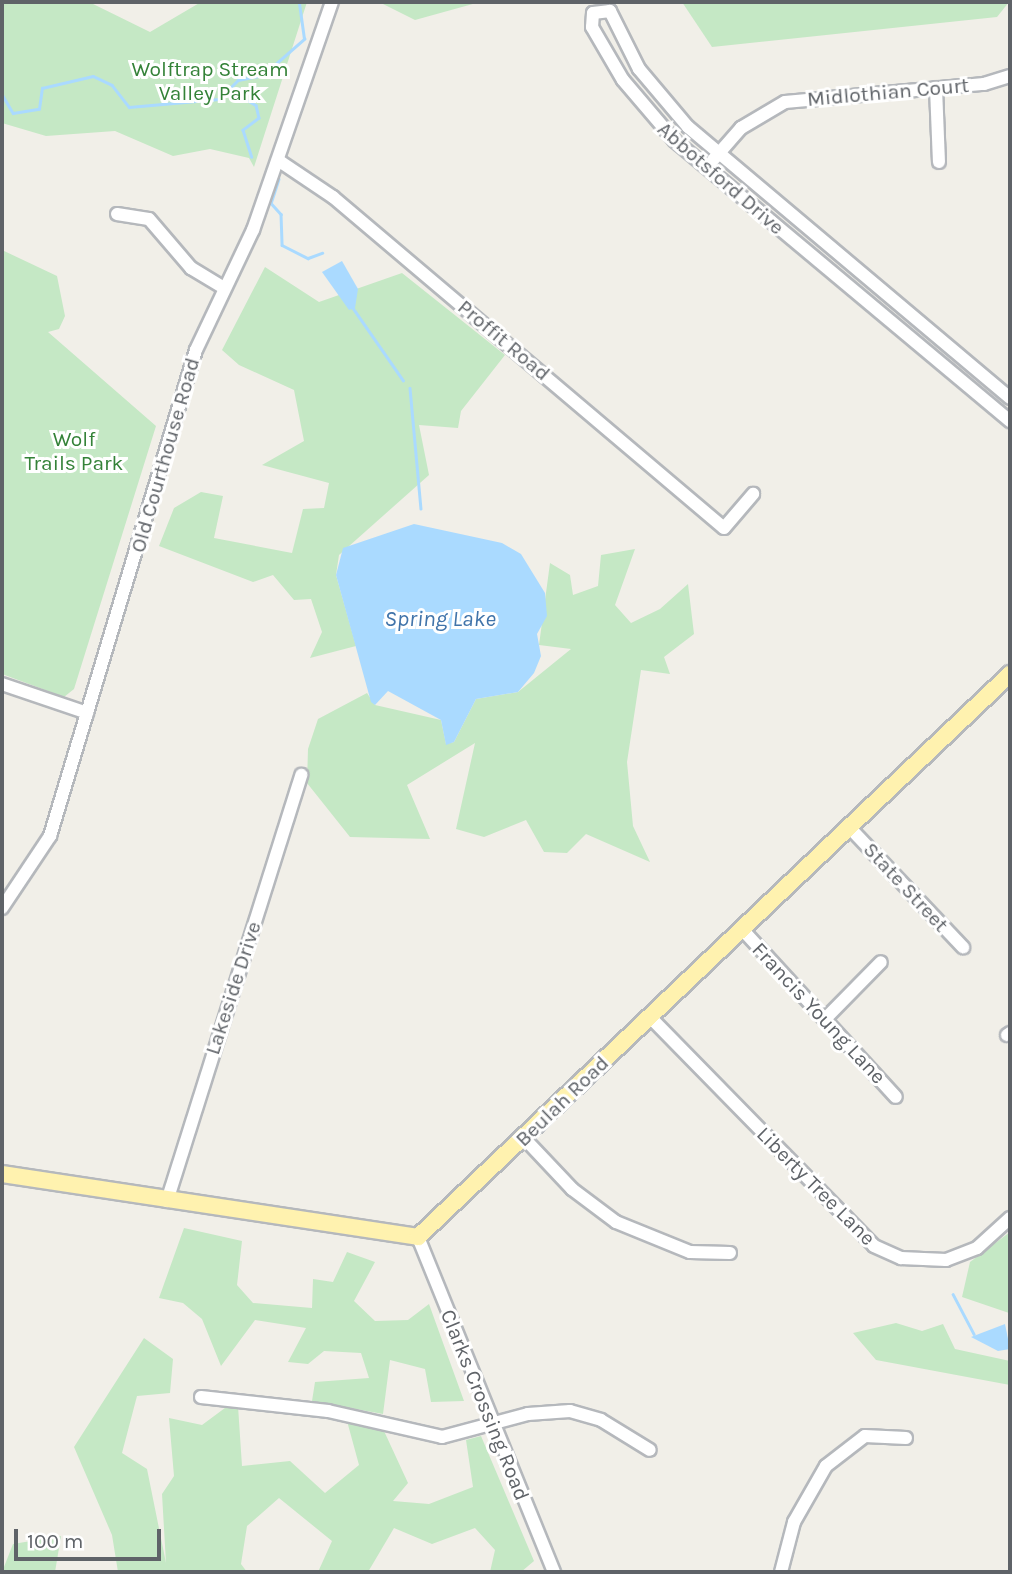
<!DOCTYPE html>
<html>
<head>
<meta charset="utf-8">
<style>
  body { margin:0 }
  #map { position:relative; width:1012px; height:1574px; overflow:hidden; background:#f1efe8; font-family:Karla,sans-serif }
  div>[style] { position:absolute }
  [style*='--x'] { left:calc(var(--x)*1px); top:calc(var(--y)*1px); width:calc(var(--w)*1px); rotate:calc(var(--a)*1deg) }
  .green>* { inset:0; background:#c5e8c5 }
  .water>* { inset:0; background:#aadaff }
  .stream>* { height:2.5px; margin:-1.25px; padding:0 1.25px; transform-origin:1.25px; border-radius:1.25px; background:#aadaff }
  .roads { filter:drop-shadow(2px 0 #b5b8bc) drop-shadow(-2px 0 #b5b8bc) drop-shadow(0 2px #b5b8bc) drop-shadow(0 -2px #b5b8bc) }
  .minor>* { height:12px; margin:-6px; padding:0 6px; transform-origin:6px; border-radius:6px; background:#fff }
  .major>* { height:16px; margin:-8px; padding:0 8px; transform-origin:8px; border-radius:8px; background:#fff2af }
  span { translate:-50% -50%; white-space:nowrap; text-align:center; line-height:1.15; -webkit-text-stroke:6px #fff; paint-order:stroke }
  .park-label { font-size:21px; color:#348238 }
  .street-label { font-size:21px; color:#5f6368 }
  .water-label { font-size:23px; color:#4174aa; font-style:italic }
  .frame { position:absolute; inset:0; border:4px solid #5f6368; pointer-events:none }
  .scale { position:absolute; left:14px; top:1529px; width:147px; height:32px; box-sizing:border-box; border:4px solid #5f6368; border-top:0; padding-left:9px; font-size:21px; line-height:24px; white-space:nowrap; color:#5f6368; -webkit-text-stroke:5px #fff; paint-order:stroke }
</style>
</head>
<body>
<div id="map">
  <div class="green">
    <div style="clip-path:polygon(2px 2px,89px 2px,150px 32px,201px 2px,307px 2px,254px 167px,249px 158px,210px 149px,173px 156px,115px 131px,46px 136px,2px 123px)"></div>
    <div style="clip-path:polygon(360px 2px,480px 2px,415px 20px,381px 3px)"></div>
    <div style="clip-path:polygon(682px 2px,1009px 2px,997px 17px,712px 47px)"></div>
    <div style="clip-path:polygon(2px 250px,57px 276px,65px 316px,59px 329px,48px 332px,156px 426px,74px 689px,64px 697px,2px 674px)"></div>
    <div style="clip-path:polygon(265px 267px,319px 302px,402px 273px,505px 355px,461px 411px,458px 428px,419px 425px,429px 475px,339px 555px,336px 575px,356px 646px,310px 658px,322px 632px,311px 599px,294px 600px,273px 575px,253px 582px,159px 546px,174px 508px,201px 492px,223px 496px,214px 538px,292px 553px,303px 509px,324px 508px,329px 483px,262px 465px,304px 441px,294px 390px,239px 365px,222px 350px)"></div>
    <div style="clip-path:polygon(635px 549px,615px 605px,631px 623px,660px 609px,688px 584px,694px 634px,664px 657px,670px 674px,641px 670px,627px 762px,633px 826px,650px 862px,586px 834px,567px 853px,544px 852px,526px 820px,484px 837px,456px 829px,475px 743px,407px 785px,430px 839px,350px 837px,307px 783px,308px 749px,318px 719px,367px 693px,375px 705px,441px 720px,446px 744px,454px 742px,476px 699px,518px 692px,571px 649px,539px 645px,550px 563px,570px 575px,573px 595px,598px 586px,601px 555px)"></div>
    <div style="clip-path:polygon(184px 1228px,242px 1241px,237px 1285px,253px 1303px,312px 1308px,313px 1279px,333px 1282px,347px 1252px,375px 1262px,354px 1301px,375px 1321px,408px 1320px,429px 1304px,464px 1401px,431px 1402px,425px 1369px,390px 1360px,383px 1414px,312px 1401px,315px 1382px,369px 1378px,361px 1353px,324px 1351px,308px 1364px,288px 1362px,306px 1328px,255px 1320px,221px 1366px,202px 1319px,183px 1303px,159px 1298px)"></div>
    <div style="clip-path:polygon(1010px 1232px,1009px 1313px,962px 1297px,970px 1262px)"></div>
    <div style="clip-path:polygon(896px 1323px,922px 1331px,943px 1324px,955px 1349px,1010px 1361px,1010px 1385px,876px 1360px,853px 1333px)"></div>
    <div style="clip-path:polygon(144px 1338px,173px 1359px,170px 1393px,137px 1396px,122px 1453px,147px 1469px,166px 1563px,162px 1494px,174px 1476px,169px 1418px,202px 1425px,229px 1405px,238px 1406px,242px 1466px,290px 1461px,325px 1493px,359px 1465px,347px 1421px,384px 1431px,408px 1483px,393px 1501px,429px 1504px,473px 1487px,466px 1440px,481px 1436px,534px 1561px,521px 1572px,490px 1572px,495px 1550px,475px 1528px,432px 1544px,394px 1528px,368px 1572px,318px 1572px,332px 1541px,279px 1498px,247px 1526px,241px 1564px,247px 1572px,118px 1572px,112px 1535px,74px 1447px)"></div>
    <div style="clip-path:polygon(61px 1536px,55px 1572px,2px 1572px,13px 1544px)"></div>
  </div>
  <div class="water">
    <div style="clip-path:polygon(342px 261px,358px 289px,355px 308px,349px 310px,322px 272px)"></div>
    <div style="clip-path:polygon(414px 524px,502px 543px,521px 554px,545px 593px,547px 616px,537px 634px,541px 656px,534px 673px,518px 692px,476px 699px,454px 742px,446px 745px,441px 720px,388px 691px,375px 705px,371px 702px,336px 575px,343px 548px)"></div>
    <div style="clip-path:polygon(1005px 1324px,1010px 1349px,998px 1351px,971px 1337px)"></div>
  </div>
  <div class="stream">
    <div style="--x:780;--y:2;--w:8;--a:0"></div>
    <div style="--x:229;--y:89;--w:31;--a:31"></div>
    <div style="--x:256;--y:105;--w:13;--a:77"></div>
    <div style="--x:259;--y:118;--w:20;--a:143"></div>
    <div style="--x:243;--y:130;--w:28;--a:72"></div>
    <div style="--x:2;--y:94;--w:22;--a:60"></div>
    <div style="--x:13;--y:113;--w:26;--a:-9"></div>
    <div style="--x:39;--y:109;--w:21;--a:-82"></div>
    <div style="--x:42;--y:88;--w:52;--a:-13.2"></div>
    <div style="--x:93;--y:76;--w:21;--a:25"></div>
    <div style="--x:112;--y:85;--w:28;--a:52"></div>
    <div style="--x:129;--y:107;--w:90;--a:-5.1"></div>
    <div style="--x:219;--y:99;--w:27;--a:-45"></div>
    <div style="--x:238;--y:80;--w:25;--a:-11"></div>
    <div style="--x:263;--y:75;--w:55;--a:-41.3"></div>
    <div style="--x:304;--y:39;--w:37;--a:-98"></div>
    <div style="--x:279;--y:179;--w:25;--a:108"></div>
    <div style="--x:271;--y:203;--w:15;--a:48"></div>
    <div style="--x:281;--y:214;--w:31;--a:88"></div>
    <div style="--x:282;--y:245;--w:29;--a:27"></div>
    <div style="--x:308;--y:258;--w:15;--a:-20"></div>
    <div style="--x:353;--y:308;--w:88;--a:55.2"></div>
    <div style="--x:410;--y:388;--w:121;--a:84.8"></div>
    <div style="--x:953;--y:1294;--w:45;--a:62.3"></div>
  </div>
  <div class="roads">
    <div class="minor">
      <div style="--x:936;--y:88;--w:74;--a:87.7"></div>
      <div style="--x:278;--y:160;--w:66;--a:33.9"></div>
      <div style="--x:333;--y:197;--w:512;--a:40.25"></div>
      <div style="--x:724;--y:528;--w:45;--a:-49.5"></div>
      <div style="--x:713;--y:160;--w:43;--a:-48.8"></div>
      <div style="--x:741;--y:128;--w:51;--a:-30.6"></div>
      <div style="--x:785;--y:102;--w:200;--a:-5.2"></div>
      <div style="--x:984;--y:84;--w:27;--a:-17"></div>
      <div style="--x:117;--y:214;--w:32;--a:9"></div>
      <div style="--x:149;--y:219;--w:65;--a:49.4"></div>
      <div style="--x:191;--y:268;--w:35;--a:31"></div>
      <div style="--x:1010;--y:398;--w:421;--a:-139.9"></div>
      <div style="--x:688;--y:127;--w:76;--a:-130.2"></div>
      <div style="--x:639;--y:69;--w:65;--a:-116.6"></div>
      <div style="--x:610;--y:11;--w:17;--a:173"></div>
      <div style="--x:593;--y:13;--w:14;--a:94"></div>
      <div style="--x:592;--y:27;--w:61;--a:59.7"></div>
      <div style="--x:623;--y:80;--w:80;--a:49.6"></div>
      <div style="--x:675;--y:141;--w:437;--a:39.9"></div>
      <div style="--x:2;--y:684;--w:90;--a:18.8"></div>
      <div style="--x:849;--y:827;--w:166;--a:46.5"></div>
      <div style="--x:2;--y:908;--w:87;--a:-56.3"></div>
      <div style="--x:50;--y:836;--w:507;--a:-73.28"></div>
      <div style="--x:196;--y:350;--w:133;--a:-64.6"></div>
      <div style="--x:253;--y:230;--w:241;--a:-70.9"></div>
      <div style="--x:741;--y:928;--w:229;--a:47.5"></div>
      <div style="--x:650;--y:1017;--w:320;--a:45.6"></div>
      <div style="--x:874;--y:1246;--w:30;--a:24"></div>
      <div style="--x:901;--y:1258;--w:45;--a:2.5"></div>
      <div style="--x:946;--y:1260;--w:33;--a:-21"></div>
      <div style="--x:977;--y:1248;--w:45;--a:-42.3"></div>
      <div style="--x:826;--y:1018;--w:78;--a:-45.5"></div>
      <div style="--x:1007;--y:1035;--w:4;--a:-34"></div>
      <div style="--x:524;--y:1138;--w:70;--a:46.7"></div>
      <div style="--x:572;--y:1189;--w:55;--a:36.9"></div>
      <div style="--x:616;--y:1222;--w:80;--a:22.1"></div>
      <div style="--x:690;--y:1252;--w:40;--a:1.4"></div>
      <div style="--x:167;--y:1201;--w:447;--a:-72.5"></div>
      <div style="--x:418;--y:1237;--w:362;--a:67.9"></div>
      <div style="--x:201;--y:1397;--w:128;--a:6.3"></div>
      <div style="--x:328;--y:1411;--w:117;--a:12.8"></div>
      <div style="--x:442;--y:1437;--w:89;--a:-15"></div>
      <div style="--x:528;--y:1414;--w:42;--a:-4.1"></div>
      <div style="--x:570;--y:1411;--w:32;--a:16"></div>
      <div style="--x:601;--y:1420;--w:57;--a:31.5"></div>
      <div style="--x:781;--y:1572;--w:52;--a:-75.4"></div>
      <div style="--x:794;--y:1522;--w:64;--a:-60.3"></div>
      <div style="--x:826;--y:1466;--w:49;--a:-37.6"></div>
      <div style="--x:865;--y:1436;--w:41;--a:2.8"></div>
    </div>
    <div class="major">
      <div style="--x:2;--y:1174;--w:421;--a:8.6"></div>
      <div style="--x:418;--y:1237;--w:817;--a:-43.56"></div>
    </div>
  </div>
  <div class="park-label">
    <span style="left:210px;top:81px">Wolftrap Stream<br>Valley Park</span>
    <span style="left:74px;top:451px">Wolf<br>Trails Park</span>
  </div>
  <div class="street-label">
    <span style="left:888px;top:92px;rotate:-5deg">Midlothian Court</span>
    <span style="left:721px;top:178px;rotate:41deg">Abbotsford Drive</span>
    <span style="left:504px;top:340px;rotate:40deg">Proffit Road</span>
    <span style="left:165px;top:455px;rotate:-74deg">Old Courthouse Road</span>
    <span style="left:906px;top:887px;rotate:47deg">State Street</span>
    <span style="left:233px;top:988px;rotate:-72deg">Lakeside Drive</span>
    <span style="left:819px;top:1013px;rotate:47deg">Francis Young Lane</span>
    <span style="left:562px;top:1101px;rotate:-44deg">Beulah Road</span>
    <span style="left:816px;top:1186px;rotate:45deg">Liberty Tree Lane</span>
    <span style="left:485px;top:1405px;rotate:68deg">Clarks Crossing Road</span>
  </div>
  <div class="water-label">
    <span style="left:440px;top:619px">Spring Lake</span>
  </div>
  <div class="frame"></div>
  <div class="scale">100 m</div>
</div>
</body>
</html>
